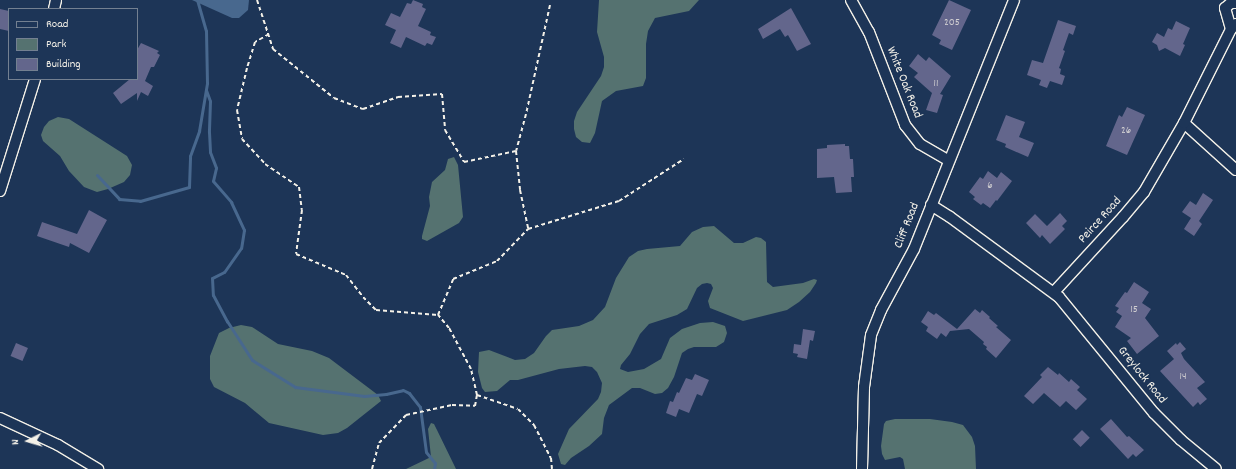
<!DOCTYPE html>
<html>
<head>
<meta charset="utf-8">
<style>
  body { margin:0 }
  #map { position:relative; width:1236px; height:469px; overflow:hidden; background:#1d3557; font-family:Dekko,sans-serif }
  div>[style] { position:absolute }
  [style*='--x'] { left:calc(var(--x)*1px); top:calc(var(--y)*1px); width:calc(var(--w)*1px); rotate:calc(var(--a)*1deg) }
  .green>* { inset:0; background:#557270 }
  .water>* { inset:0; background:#48688e }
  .stream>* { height:3px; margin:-1.5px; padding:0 1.5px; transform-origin:1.5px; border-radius:1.5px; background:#48688e }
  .building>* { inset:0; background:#63668c; transform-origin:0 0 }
  .path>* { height:2px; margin-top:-1px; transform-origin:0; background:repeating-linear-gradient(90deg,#f4f1e8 0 4px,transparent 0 7px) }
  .roads { filter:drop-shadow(1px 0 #f4f1e8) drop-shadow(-1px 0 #f4f1e8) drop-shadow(0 1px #f4f1e8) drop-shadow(0 -1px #f4f1e8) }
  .minor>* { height:10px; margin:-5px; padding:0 5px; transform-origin:5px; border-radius:5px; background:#1d3557 }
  span { translate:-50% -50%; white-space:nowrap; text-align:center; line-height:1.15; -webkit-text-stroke:3px #1d3557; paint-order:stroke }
  .number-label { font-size:11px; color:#d0ced1 }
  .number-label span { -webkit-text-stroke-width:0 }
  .street-label { font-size:13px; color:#f4f1e8 }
  .legend { position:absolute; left:8px; top:8px; width:130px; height:72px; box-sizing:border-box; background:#1d3557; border:1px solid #738091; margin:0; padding:5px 7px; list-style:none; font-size:12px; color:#f4f1e8 }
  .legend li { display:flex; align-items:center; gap:8px; height:20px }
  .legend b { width:20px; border:1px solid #738091 }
  .north { position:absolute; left:8px; top:421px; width:40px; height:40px; -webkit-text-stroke:3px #1d3557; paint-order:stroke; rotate:265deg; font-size:11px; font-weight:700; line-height:16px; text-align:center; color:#f4f1e8 }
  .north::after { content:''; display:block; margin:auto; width:14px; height:18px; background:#f4f1e8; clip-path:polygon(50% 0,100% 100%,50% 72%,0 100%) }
</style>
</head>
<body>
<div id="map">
  <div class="green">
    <div style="clip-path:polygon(599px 0,699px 0,689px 11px,655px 18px,648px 31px,646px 44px,646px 78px,643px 86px,616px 91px,602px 101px,595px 133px,590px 143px,582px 142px,576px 137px,574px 129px,574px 121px,577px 112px,601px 76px,604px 67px,604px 57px,597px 32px)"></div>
    <div style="clip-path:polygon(58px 117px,69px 119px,127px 156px,132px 165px,130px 175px,124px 182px,108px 189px,97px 192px,84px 187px,69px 171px,60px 156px,43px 141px,41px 135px,44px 127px,49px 121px)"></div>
    <div style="clip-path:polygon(454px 157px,458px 165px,463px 217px,459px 223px,427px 241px,422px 239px,422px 236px,430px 206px,429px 197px,432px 182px,445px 170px,448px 159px)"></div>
    <div style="clip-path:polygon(714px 226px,734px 243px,743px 243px,756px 237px,761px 238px,766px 242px,767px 282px,773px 287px,803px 283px,814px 279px,817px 280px,816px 283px,810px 292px,799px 302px,787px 310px,743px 321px,710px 308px,708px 301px,713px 288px,711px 284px,707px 283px,702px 284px,697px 288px,687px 309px,677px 315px,649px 324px,640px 334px,630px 354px,621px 365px,620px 369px,628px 372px,644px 369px,661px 359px,670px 338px,682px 329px,700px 323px,713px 322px,725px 326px,727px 333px,724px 342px,716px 347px,694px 347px,688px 349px,682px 353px,674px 377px,668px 388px,662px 393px,655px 394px,640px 388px,632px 388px,609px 405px,604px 418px,602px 434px,589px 446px,571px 458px,565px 465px,561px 464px,558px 454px,569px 429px,598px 399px,601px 392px,602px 383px,597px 372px,592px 367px,585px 366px,559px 369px,518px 380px,510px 380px,497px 391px,485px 392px,482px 388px,478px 372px,479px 352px,489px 350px,515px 360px,525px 359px,534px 353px,546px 336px,552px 330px,579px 326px,593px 320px,605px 307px,616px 278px,629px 257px,638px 251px,647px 249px,680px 246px,692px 232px,703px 227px)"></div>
    <div style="clip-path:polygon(241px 325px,252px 327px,278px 344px,312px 351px,329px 358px,378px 395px,381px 401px,347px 428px,338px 433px,323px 435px,269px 423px,245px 403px,214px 387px,210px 379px,210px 356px,219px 333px,229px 328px)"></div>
    <div style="clip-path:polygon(895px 419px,930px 419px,952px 422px,963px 425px,972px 437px,975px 446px,976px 469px,905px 469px,903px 459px,900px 457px,885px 460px,882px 454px,881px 446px,884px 424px,886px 421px)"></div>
    <div style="clip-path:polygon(431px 423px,434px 424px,437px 430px,456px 469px,406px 469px,431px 457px,428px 429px)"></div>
  </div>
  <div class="water">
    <div style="clip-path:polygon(192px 0,249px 0,248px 10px,239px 18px,232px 18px)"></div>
  </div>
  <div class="stream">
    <div style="--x:206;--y:90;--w:12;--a:70"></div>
    <div style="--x:210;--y:101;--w:31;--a:92"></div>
    <div style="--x:209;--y:132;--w:20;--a:87"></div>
    <div style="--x:210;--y:152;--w:17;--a:69"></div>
    <div style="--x:216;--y:168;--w:13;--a:103"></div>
    <div style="--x:213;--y:181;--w:28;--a:49"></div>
    <div style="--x:231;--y:202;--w:31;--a:65"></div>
    <div style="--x:244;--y:230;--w:18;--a:99"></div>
    <div style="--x:241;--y:248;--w:29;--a:125"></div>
    <div style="--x:224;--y:272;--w:13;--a:153"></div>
    <div style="--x:212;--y:278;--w:17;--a:87"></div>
    <div style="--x:213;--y:295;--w:30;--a:62"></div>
    <div style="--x:227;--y:321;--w:46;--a:57.3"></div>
    <div style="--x:252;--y:360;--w:51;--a:32.1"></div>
    <div style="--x:295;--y:387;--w:70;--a:7.4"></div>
    <div style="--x:364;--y:396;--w:22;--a:-5"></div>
    <div style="--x:386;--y:394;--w:17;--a:-13"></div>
    <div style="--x:403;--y:390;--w:7;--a:27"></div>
    <div style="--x:409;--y:393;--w:18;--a:52"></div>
    <div style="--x:420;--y:407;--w:45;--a:82.4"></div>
    <div style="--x:426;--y:452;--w:14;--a:51"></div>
    <div style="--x:435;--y:463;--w:6;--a:99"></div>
    <div style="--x:97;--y:175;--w:33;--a:47"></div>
    <div style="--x:119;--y:199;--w:21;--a:5"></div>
    <div style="--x:140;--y:201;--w:51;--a:-15.9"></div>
    <div style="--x:189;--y:187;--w:31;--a:-88"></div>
    <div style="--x:190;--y:156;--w:27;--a:-70"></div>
    <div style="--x:199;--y:131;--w:49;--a:-80.5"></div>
    <div style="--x:207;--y:83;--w:52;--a:-91.1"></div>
    <div style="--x:206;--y:31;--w:32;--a:-106"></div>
  </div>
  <div class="building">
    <div style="clip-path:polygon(413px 0,423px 4px,422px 7px,426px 9px,418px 26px,431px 32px,430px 35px,436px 37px,432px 45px,427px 43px,425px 46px,406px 37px,401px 48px,390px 43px,396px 30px,385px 25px,391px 13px,400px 17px,407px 3px,411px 4px)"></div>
    <div style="clip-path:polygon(949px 0,971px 10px,952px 50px,939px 44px,941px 40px,932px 35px)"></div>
    <div style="clip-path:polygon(791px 8px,811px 44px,797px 51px,788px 35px,785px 37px,780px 29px,763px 39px,758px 29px)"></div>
    <div style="clip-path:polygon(0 9px,9px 11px,9px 31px,0 29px)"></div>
    <div style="clip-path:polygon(1058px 20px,1076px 26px,1073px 35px,1069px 33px,1063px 50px,1065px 51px,1059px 68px,1061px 69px,1060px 74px,1065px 76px,1062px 85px,1050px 81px,1047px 88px,1039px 85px,1041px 80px,1027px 75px,1032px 60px,1043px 63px)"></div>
    <div style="clip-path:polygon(1176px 21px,1190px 28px,1183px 44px,1185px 45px,1180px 56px,1165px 48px,1159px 51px,1157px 45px,1152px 42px,1157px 33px,1164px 37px,1168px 28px,1172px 30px)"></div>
    <div style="clip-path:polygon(141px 43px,159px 51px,157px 53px,160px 55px,154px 67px,151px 67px,145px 81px,153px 86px,148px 96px,141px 92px,137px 101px,137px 93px,121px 104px,113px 93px,130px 79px,137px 79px,137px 50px)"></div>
    <div style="clip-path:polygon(918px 54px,926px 61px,929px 57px,951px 76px,940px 94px,943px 95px,937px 113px,926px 110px,932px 93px,914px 77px,918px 73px,909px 66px)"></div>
    <div style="clip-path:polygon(1127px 107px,1145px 115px,1127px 155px,1106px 146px,1119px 115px,1122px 117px)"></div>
    <div style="clip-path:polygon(1006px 115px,1025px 122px,1019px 137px,1034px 143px,1028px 157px,1005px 147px,1006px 144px,996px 140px)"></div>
    <div style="clip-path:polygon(845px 144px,845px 146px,849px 146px,850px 159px,853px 159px,854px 177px,851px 177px,852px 192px,836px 193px,834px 177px,817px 178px,817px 149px,827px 148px,827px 145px)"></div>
    <div style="clip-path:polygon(988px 171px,997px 178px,1001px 172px,1012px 181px,997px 201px,996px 200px,990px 208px,983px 203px,981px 205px,973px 199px,975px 197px,969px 192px,980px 177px,983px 179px)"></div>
    <div style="clip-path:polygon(1203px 193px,1213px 200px,1199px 221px,1202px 224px,1194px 236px,1184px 229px,1191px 218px,1182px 212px,1190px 201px,1196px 205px)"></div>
    <div style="clip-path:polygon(89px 210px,107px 220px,89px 253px,70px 243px,69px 247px,37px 236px,42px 222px,77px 234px)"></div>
    <div style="clip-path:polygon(1060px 213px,1067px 221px,1062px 226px,1065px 229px,1050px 244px,1042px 235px,1040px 238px,1026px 223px,1035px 214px,1047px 226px)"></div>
    <div style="clip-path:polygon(1134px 282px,1149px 292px,1142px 303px,1151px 309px,1145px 318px,1159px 336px,1137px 354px,1127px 341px,1131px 338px,1115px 327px,1122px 316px,1116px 312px,1119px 308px,1115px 306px,1125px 292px,1127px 293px)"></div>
    <div style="clip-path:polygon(975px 309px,980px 313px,982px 310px,990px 317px,989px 318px,998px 326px,996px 327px,1011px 340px,996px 358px,986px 349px,987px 347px,983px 344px,984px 342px,969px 329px,950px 331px,946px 337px,941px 333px,937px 339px,926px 331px,928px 327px,921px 322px,928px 311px,934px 315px,936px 313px,957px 329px)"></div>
    <div style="clip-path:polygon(803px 329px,815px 331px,813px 341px,810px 340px,807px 359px,797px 357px,798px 354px,793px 353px,794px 344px,801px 345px)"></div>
    <div style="clip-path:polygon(1180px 342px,1186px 349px,1181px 353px,1184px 359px,1205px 382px,1197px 388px,1207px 399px,1200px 405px,1198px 402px,1193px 407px,1160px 371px,1174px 359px,1167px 351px,1176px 343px,1177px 345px)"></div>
    <div style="left:16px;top:343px;width:13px;height:14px;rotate:23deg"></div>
    <div style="clip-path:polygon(1048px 367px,1058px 375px,1059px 373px,1069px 382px,1071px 379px,1080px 387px,1077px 390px,1087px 399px,1076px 410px,1066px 401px,1060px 407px,1044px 393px,1033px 404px,1024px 396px,1042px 377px,1040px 375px)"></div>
    <div style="clip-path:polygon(695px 374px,709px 380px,702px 396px,697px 394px,689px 413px,679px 409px,676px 417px,666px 413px,670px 401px,673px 402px,677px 392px,679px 393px,686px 378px,692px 380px)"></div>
    <div style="clip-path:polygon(1111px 419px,1127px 437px,1129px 436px,1144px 450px,1136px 457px,1133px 454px,1128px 459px,1100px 429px)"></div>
    <div style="left:1082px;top:430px;width:11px;height:13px;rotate:45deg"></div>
  </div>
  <div class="path">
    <div style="--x:257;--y:0;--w:52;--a:71.9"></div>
    <div style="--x:273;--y:49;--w:78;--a:38.8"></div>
    <div style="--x:334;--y:98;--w:31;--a:21"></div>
    <div style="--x:363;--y:109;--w:37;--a:-19"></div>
    <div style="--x:398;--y:97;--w:44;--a:-3.9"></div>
    <div style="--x:442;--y:94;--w:36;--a:85"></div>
    <div style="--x:445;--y:130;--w:37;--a:59"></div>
    <div style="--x:464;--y:162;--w:53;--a:-11.9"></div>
    <div style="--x:550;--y:5;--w:112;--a:102.4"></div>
    <div style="--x:526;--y:114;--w:38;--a:105"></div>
    <div style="--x:516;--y:151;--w:39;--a:84"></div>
    <div style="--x:520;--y:190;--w:40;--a:78"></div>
    <div style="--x:528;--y:229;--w:95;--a:-17.1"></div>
    <div style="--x:619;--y:201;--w:77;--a:-32.9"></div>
    <div style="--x:269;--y:34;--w:16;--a:150"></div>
    <div style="--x:255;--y:42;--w:27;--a:107"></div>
    <div style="--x:247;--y:68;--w:43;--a:103.4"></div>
    <div style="--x:237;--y:110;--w:29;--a:80"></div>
    <div style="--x:242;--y:139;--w:34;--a:47"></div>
    <div style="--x:265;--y:164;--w:41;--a:34.1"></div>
    <div style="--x:299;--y:187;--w:23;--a:83"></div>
    <div style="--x:302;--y:210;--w:44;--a:97.8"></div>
    <div style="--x:296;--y:254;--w:54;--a:22.8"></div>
    <div style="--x:346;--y:275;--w:28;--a:52"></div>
    <div style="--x:363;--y:297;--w:18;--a:45"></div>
    <div style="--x:376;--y:310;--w:62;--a:4.6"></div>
    <div style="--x:477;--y:395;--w:43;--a:18.9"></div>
    <div style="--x:518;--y:409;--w:23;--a:45"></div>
    <div style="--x:534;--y:425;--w:37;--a:63"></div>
    <div style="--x:551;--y:458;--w:11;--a:85"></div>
    <div style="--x:372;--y:469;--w:27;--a:-75"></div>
    <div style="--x:379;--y:443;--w:39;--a:-46"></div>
    <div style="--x:406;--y:415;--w:47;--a:-12.3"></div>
    <div style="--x:452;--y:405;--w:23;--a:2"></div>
    <div style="--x:475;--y:406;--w:11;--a:-80"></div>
    <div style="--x:477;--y:395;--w:27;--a:-103"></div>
    <div style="--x:471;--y:369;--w:47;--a:-118.2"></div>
    <div style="--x:449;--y:328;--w:17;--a:-130"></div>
    <div style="--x:438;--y:315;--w:39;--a:-67"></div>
    <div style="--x:453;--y:279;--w:48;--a:-22.2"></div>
    <div style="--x:497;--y:261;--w:45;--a:-45.9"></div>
  </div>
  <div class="roads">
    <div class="minor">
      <div style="--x:851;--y:0;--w:37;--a:61"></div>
      <div style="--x:869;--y:32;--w:100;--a:68.8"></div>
      <div style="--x:905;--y:125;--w:24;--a:52"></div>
      <div style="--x:920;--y:144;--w:32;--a:30"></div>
      <div style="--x:54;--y:9;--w:9;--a:-77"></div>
      <div style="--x:1231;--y:29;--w:22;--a:-106"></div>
      <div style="--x:1225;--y:8;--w:8;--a:-40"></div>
      <div style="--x:1231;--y:3;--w:5;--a:0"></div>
      <div style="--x:1184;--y:123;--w:70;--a:42.1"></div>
      <div style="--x:0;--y:191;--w:117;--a:-72.6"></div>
      <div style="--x:931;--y:205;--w:22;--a:32"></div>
      <div style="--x:950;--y:217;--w:135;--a:36.3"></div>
      <div style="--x:1059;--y:297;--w:150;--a:50.7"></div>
      <div style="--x:1154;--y:413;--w:38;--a:45"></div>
      <div style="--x:1181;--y:440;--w:45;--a:39.6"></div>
      <div style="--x:1054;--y:292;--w:102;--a:-47.4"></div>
      <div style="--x:1123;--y:217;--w:33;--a:-50"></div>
      <div style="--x:1144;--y:192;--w:80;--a:-59.9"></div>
      <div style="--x:1184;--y:123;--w:105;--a:-63.4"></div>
      <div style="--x:1231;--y:29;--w:7;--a:-45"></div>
      <div style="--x:0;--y:418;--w:64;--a:25"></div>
      <div style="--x:58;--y:445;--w:47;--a:31"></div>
      <div style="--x:862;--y:469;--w:82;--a:-88.6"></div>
      <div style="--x:864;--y:387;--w:52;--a:-82.3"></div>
      <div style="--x:871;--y:335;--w:27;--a:-68"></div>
      <div style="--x:881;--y:310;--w:69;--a:-61.6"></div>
      <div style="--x:914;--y:249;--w:268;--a:-68.1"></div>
    </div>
  </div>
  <div class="number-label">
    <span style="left:952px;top:23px">205</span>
    <span style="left:936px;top:84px">11</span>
    <span style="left:1126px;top:131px">26</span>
    <span style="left:990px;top:186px">6</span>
    <span style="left:1134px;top:310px">15</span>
    <span style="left:1183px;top:377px">14</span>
  </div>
  <div class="street-label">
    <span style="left:903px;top:83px;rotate:68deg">White Oak Road</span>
    <span style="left:1101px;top:221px;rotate:-48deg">Peirce Road</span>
    <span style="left:908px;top:226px;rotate:-68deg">Cliff Road</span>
    <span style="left:1141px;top:376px;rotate:51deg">Greylock Road</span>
  </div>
  <ul class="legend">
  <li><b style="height:5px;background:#1d3557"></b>Road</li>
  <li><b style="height:11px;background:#557270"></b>Park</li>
  <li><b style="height:11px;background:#63668c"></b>Building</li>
  </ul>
  <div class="north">N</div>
</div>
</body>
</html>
